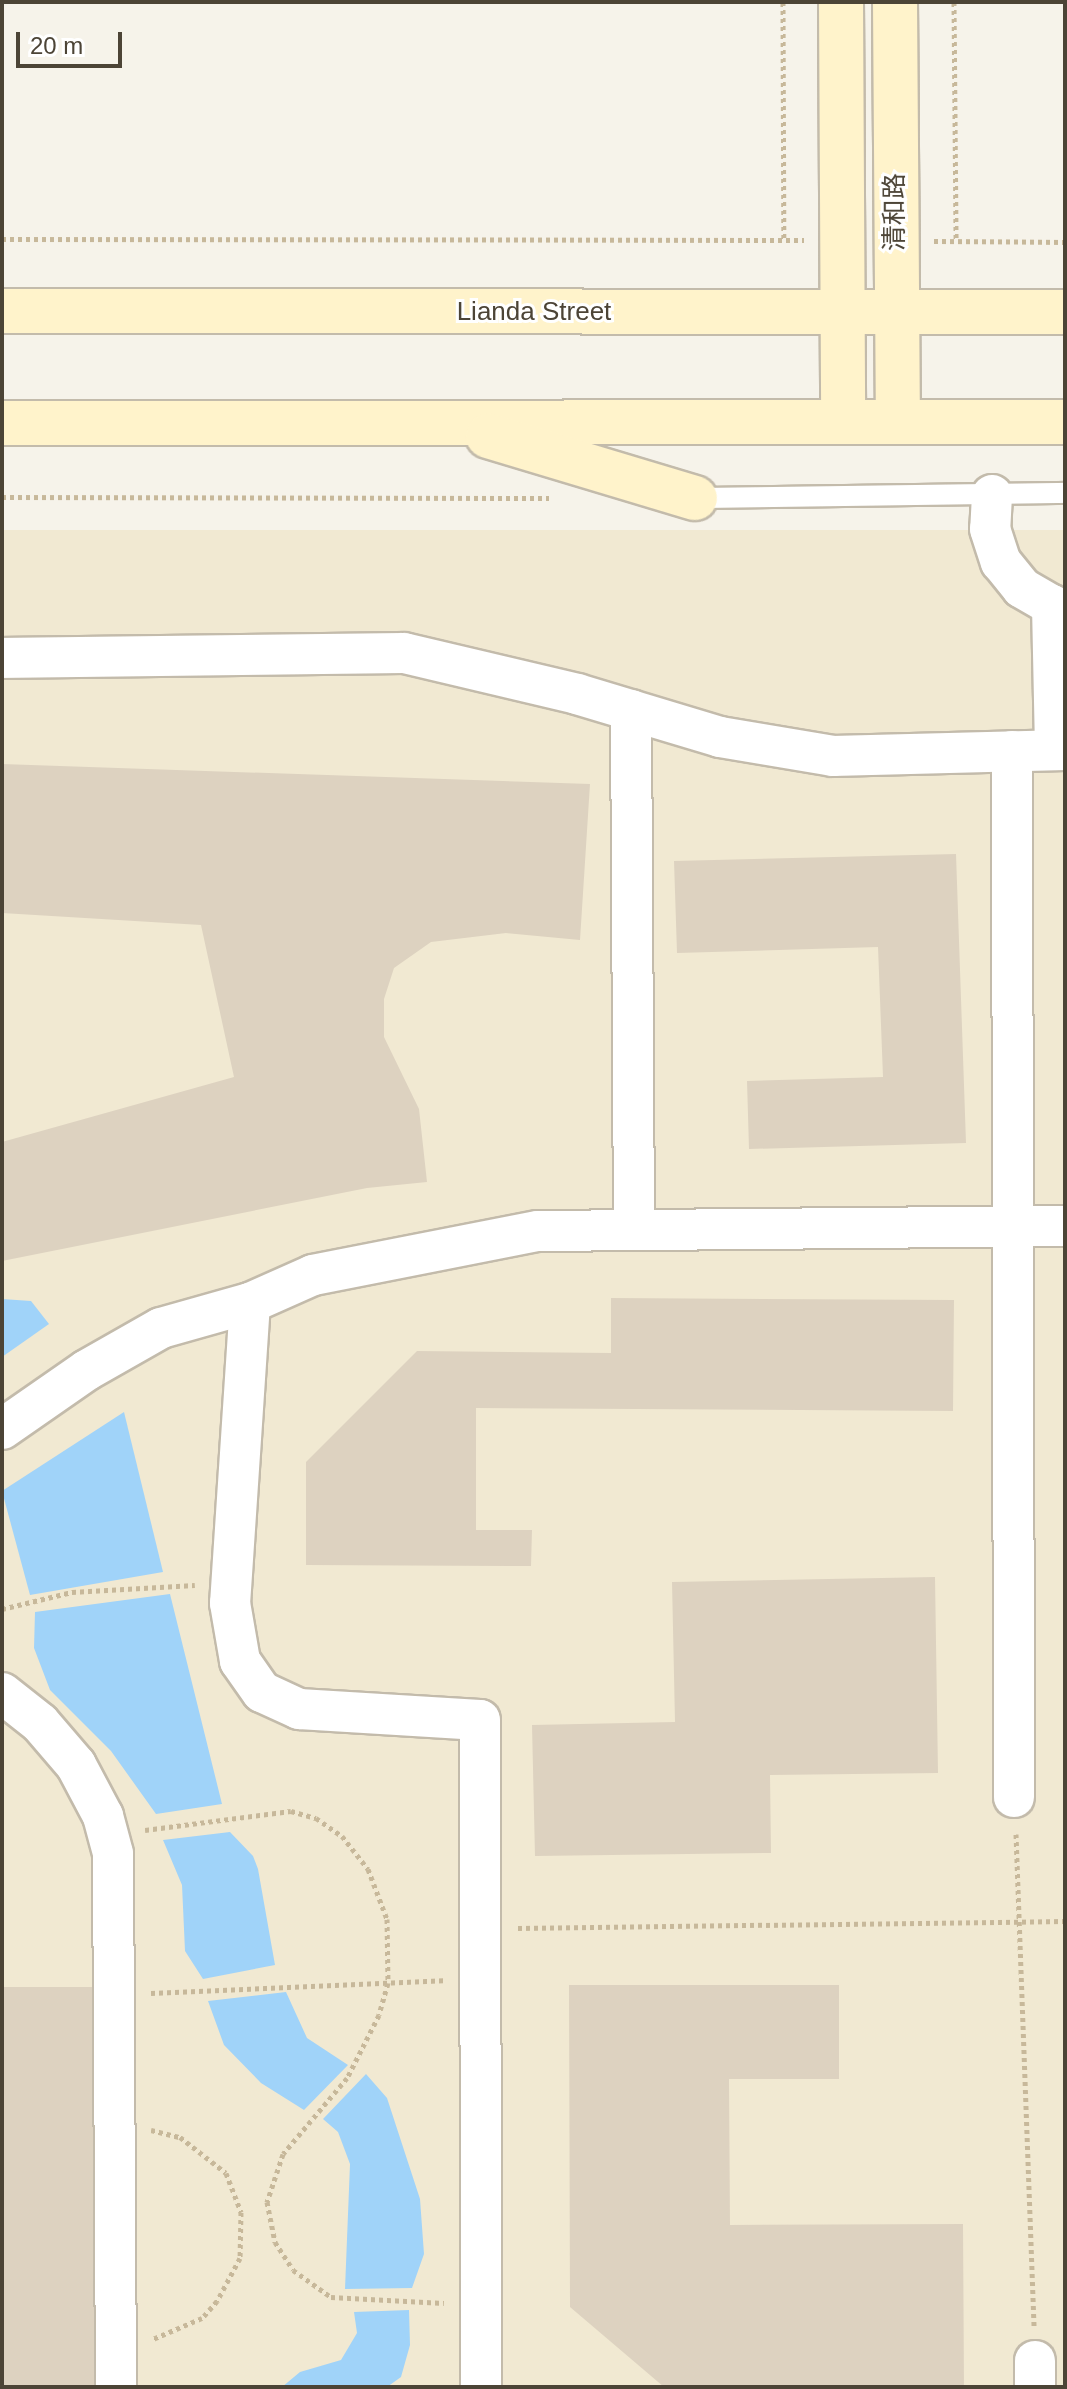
<!DOCTYPE html>
<html>
<head>
<meta charset="utf-8">
<style>
  body { margin:0 }
  #map { position:relative; width:1067px; height:2389px; overflow:hidden; background:#f6f3ea; font-family:Arial,"Noto Sans SC",sans-serif }
  div>[style] { position:absolute }
  [style*='--x'] { left:calc(var(--x)*1px); top:calc(var(--y)*1px); width:calc(var(--w)*1px); rotate:calc(var(--a)*1deg) }
  .education>* { inset:0; background:#f1e9d2; transform-origin:0 0 }
  .water>* { inset:0; background:#a0d3f9 }
  .building>* { inset:0; background:#ddd2c0; transform-origin:0 0 }
  .path>* { height:5px; margin-top:-2.5px; transform-origin:0; background:repeating-linear-gradient(90deg,#c7b89a 0 4px,transparent 0 8px) }
  .roads { filter:drop-shadow(2px 0 #c3bbab) drop-shadow(-2px 0 #c3bbab) drop-shadow(0 2px #c3bbab) drop-shadow(0 -2px #c3bbab) }
  .service>* { height:20px; margin:-10px; padding:0 10px; transform-origin:10px; border-radius:10px; background:#fff }
  .minor>* { height:40px; margin:-20px; padding:0 20px; transform-origin:20px; border-radius:20px; background:#fff }
  .secondary>* { height:44px; margin:-22px; padding:0 22px; transform-origin:22px; border-radius:22px; background:#fff3cb }
  span { translate:-50% -50%; white-space:nowrap; text-align:center; line-height:1.15; -webkit-text-stroke:6px #fff; paint-order:stroke }
  .street-label { font-size:26px; color:#4c4436 }
  .frame { position:absolute; inset:0; border:4px solid #4c4436; pointer-events:none }
  .scale { position:absolute; left:16px; top:32px; width:106px; height:36px; box-sizing:border-box; border:4px solid #4c4436; border-top:0; padding-left:10px; font-size:24px; line-height:28px; white-space:nowrap; color:#4c4436; -webkit-text-stroke:6px #fff; paint-order:stroke }
</style>
</head>
<body>
<div id="map">
  <div class="education">
    <div style="left:1065px;top:530px;width:1857px;height:1063px;rotate:90deg"></div>
  </div>
  <div class="water">
    <div style="clip-path:polygon(2px 1299px,31px 1301px,49px 1324px,2px 1357px)"></div>
    <div style="clip-path:polygon(124px 1412px,163px 1572px,30px 1595px,2px 1491px)"></div>
    <div style="clip-path:polygon(170px 1594px,222px 1804px,156px 1814px,111px 1751px,50px 1690px,34px 1648px,35px 1612px)"></div>
    <div style="clip-path:polygon(230px 1832px,253px 1856px,258px 1869px,275px 1965px,203px 1979px,185px 1951px,182px 1885px,163px 1840px)"></div>
    <div style="clip-path:polygon(286px 1992px,307px 2038px,348px 2065px,304px 2110px,261px 2083px,224px 2045px,208px 2001px)"></div>
    <div style="clip-path:polygon(366px 2074px,387px 2098px,420px 2199px,424px 2254px,412px 2288px,345px 2289px,350px 2164px,338px 2132px,323px 2119px)"></div>
    <div style="clip-path:polygon(409px 2310px,410px 2345px,401px 2377px,387px 2387px,282px 2387px,300px 2372px,341px 2360px,357px 2333px,354px 2312px)"></div>
  </div>
  <div class="building">
    <div style="clip-path:polygon(2px 764px,590px 784px,580px 940px,506px 933px,431px 942px,394px 968px,384px 999px,384px 1037px,419px 1109px,427px 1182px,367px 1188px,2px 1261px,2px 1142px,234px 1077px,201px 925px,2px 913px)"></div>
    <div style="clip-path:polygon(956px 854px,966px 1143px,749px 1149px,747px 1081px,883px 1077px,878px 947px,677px 953px,674px 861px)"></div>
    <div style="clip-path:polygon(611px 1298px,954px 1300px,953px 1411px,476px 1408px,476px 1530px,532px 1530px,531px 1566px,306px 1565px,306px 1462px,417px 1351px,611px 1353px)"></div>
    <div style="clip-path:polygon(935px 1577px,938px 1773px,770px 1775px,771px 1853px,535px 1856px,532px 1725px,675px 1722px,672px 1582px)"></div>
    <div style="clip-path:polygon(569px 1985px,839px 1985px,839px 2079px,729px 2079px,730px 2225px,963px 2224px,964px 2387px,664px 2387px,570px 2307px)"></div>
    <div style="left:108px;top:1987px;width:400px;height:106px;rotate:90deg"></div>
  </div>
  <div class="path">
    <div style="--x:783;--y:2;--w:238;--a:89.8"></div>
    <div style="--x:954;--y:2;--w:239;--a:89.5"></div>
    <div style="--x:2;--y:239;--w:802;--a:0.07"></div>
    <div style="--x:934;--y:241;--w:131;--a:0.4"></div>
    <div style="--x:2;--y:497;--w:547;--a:0.1"></div>
    <div style="--x:2;--y:1609;--w:72;--a:-13.7"></div>
    <div style="--x:72;--y:1592;--w:123;--a:-3.3"></div>
    <div style="--x:145;--y:1830;--w:147;--a:-7.4"></div>
    <div style="--x:291;--y:1811;--w:26;--a:16"></div>
    <div style="--x:316;--y:1818;--w:32;--a:35"></div>
    <div style="--x:342;--y:1836;--w:42;--a:51.8"></div>
    <div style="--x:368;--y:1869;--w:53;--a:69.2"></div>
    <div style="--x:387;--y:1919;--w:64;--a:89.1"></div>
    <div style="--x:388;--y:1983;--w:33;--a:106"></div>
    <div style="--x:379;--y:2015;--w:71;--a:116.9"></div>
    <div style="--x:347;--y:2078;--w:99;--a:130.1"></div>
    <div style="--x:283;--y:2154;--w:51;--a:108.4"></div>
    <div style="--x:267;--y:2202;--w:41;--a:78.7"></div>
    <div style="--x:275;--y:2242;--w:33;--a:57"></div>
    <div style="--x:293;--y:2270;--w:47;--a:35.4"></div>
    <div style="--x:331;--y:2297;--w:113;--a:3"></div>
    <div style="--x:1016;--y:1834;--w:493;--a:87.9"></div>
    <div style="--x:518;--y:1928;--w:547;--a:-0.73"></div>
    <div style="--x:151;--y:1993;--w:293;--a:-2.5"></div>
    <div style="--x:151;--y:2130;--w:30;--a:14"></div>
    <div style="--x:180;--y:2137;--w:58;--a:38"></div>
    <div style="--x:226;--y:2173;--w:42;--a:69"></div>
    <div style="--x:241;--y:2212;--w:46;--a:91.2"></div>
    <div style="--x:240;--y:2258;--w:49;--a:118.1"></div>
    <div style="--x:217;--y:2301;--w:23;--a:131"></div>
    <div style="--x:202;--y:2318;--w:53;--a:156.8"></div>
  </div>
  <div class="roads">
    <div class="service">
      <div style="--x:695;--y:498;--w:370;--a:-0.8"></div>
    </div>
    <div class="minor">
      <div style="--x:992;--y:495;--w:34;--a:93"></div>
      <div style="--x:990;--y:529;--w:35;--a:72"></div>
      <div style="--x:1001;--y:562;--w:33;--a:51"></div>
      <div style="--x:1022;--y:588;--w:34;--a:30"></div>
      <div style="--x:1052;--y:605;--w:145;--a:88.8"></div>
      <div style="--x:2;--y:658;--w:402;--a:-0.7"></div>
      <div style="--x:404;--y:653;--w:178;--a:13.3"></div>
      <div style="--x:577;--y:694;--w:149;--a:16.7"></div>
      <div style="--x:720;--y:737;--w:115;--a:9.5"></div>
      <div style="--x:833;--y:756;--w:232;--a:-1.5"></div>
      <div style="--x:631;--y:710;--w:519;--a:89.67"></div>
      <div style="--x:1012;--y:751;--w:1046;--a:89.89"></div>
      <div style="--x:250;--y:1303;--w:301;--a:93.8"></div>
      <div style="--x:230;--y:1603;--w:59;--a:80.2"></div>
      <div style="--x:240;--y:1661;--w:38;--a:55"></div>
      <div style="--x:262;--y:1692;--w:41;--a:24.7"></div>
      <div style="--x:299;--y:1709;--w:181;--a:3.5"></div>
      <div style="--x:480;--y:1720;--w:667;--a:89.91"></div>
      <div style="--x:2;--y:1429;--w:103;--a:-34.8"></div>
      <div style="--x:87;--y:1370;--w:85;--a:-29.6"></div>
      <div style="--x:161;--y:1328;--w:92;--a:-15.7"></div>
      <div style="--x:250;--y:1303;--w:69;--a:-24"></div>
      <div style="--x:313;--y:1275;--w:229;--a:-11.1"></div>
      <div style="--x:538;--y:1231;--w:527;--a:-0.54"></div>
      <div style="--x:2;--y:1693;--w:48;--a:38.3"></div>
      <div style="--x:40;--y:1723;--w:55;--a:49.4"></div>
      <div style="--x:76;--y:1765;--w:58;--a:62.1"></div>
      <div style="--x:103;--y:1816;--w:39;--a:75"></div>
      <div style="--x:113;--y:1854;--w:533;--a:89.68"></div>
      <div style="--x:1035;--y:2361;--w:26;--a:90"></div>
    </div>
    <div class="secondary">
      <div style="--x:841;--y:2;--w:419;--a:89.7"></div>
      <div style="--x:895;--y:2;--w:420;--a:89.6"></div>
      <div style="--x:2;--y:311;--w:1063;--a:0.05"></div>
      <div style="--x:2;--y:423;--w:1063;--a:-0.05"></div>
      <div style="--x:488;--y:436;--w:216;--a:16.7"></div>
    </div>
  </div>
  <div class="street-label">
    <span style="left:895px;top:212px;rotate:-90deg">清和路</span>
    <span style="left:534px;top:312px">Lianda Street</span>
  </div>
  <div class="frame"></div>
  <div class="scale">20 m</div>
</div>
</body>
</html>
